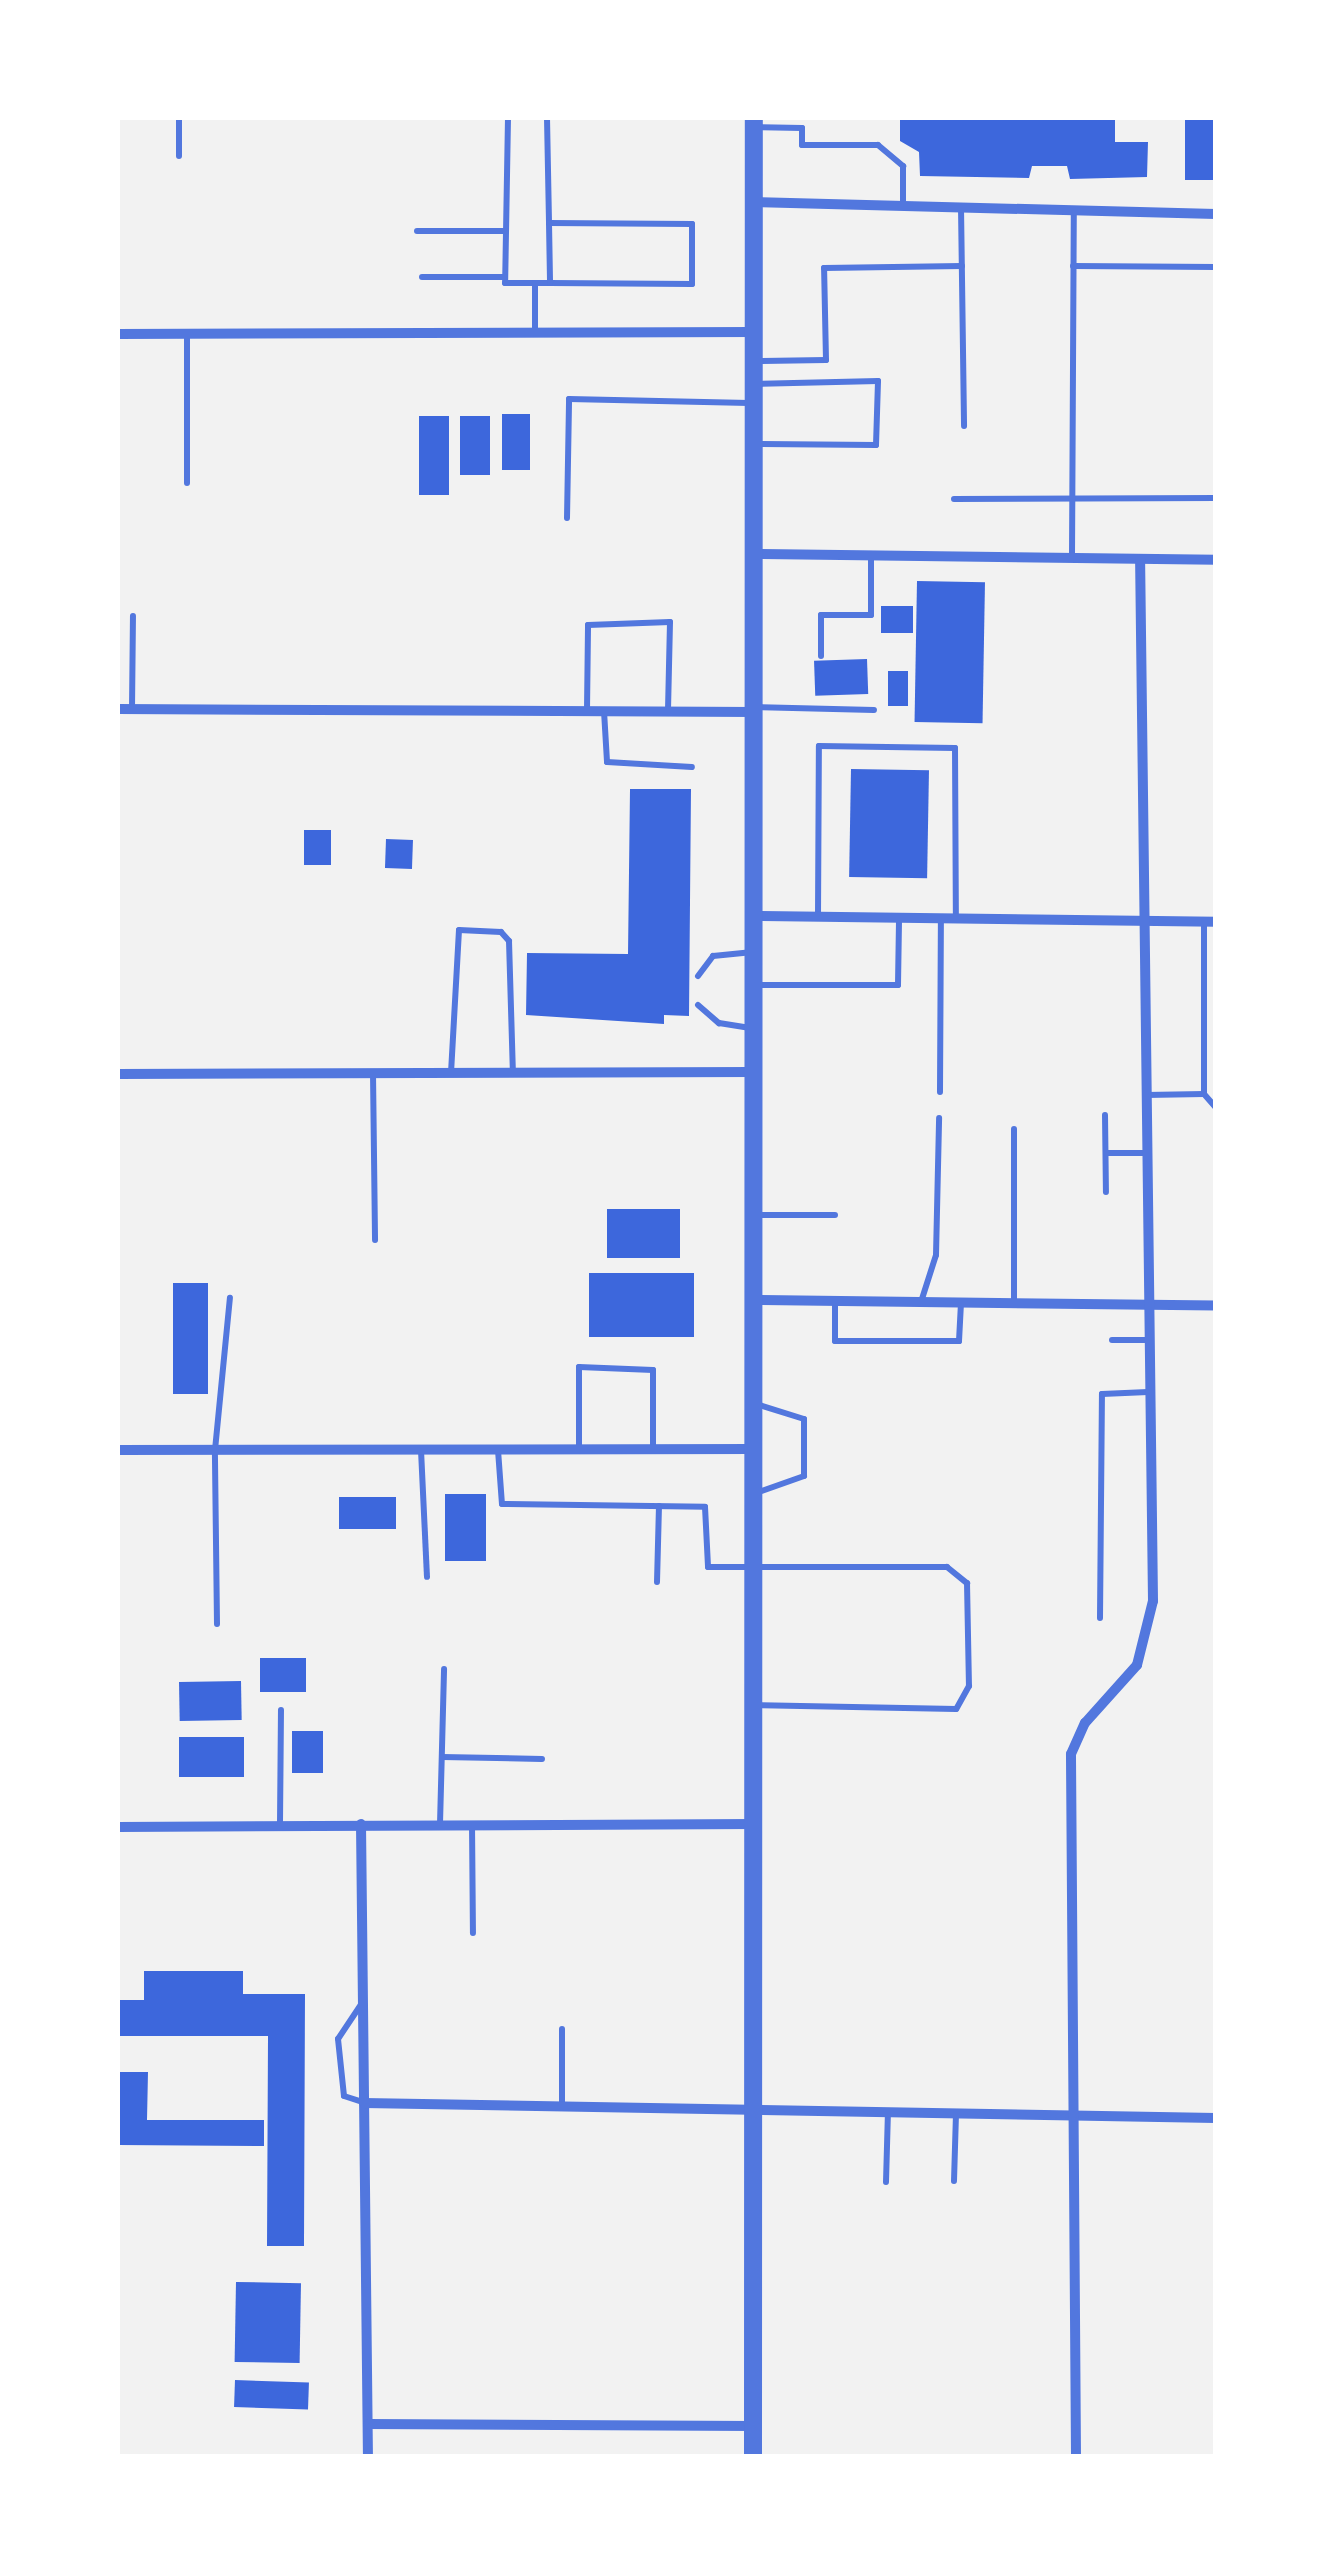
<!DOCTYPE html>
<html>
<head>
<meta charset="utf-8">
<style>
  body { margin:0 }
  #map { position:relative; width:1333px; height:2574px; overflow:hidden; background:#f2f2f2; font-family:"Work Sans",sans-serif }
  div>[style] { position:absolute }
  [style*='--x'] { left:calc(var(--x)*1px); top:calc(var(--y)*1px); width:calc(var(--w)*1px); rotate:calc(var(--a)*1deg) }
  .building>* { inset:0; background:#3d67dc; transform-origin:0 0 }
  .service>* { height:6px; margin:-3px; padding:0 3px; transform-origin:3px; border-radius:3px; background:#5277de }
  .minor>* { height:10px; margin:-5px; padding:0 5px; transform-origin:5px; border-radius:5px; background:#5277de }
  .tertiary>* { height:18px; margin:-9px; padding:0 9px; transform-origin:9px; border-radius:9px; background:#5277de }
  span { translate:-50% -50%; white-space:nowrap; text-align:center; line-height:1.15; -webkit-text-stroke:8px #fff; paint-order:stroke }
  .frame { position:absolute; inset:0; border:120px solid #fff; pointer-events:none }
</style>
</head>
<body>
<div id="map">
  <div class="building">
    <div style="clip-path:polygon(900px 118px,1115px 118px,1115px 142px,1148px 142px,1147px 177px,1070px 179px,1067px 166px,1032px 166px,1029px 178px,920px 176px,919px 152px,900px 141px)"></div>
    <div style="left:1185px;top:118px;width:31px;height:62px"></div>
    <div style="left:502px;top:414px;width:28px;height:56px"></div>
    <div style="left:419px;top:416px;width:30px;height:79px"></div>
    <div style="left:460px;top:416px;width:30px;height:59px"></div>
    <div style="left:917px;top:581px;width:68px;height:141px;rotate:1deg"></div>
    <div style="left:881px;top:606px;width:32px;height:27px"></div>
    <div style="left:867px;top:659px;width:35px;height:53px;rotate:88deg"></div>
    <div style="left:888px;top:671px;width:20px;height:35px"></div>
    <div style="left:851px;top:769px;width:78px;height:108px;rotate:1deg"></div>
    <div style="clip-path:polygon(630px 789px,691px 789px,689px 1016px,664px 1015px,664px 1024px,526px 1015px,527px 953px,628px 954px)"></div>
    <div style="left:304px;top:830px;width:27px;height:35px"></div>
    <div style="left:386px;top:839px;width:27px;height:29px;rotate:2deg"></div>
    <div style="left:680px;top:1209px;width:49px;height:73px;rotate:90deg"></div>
    <div style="left:589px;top:1273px;width:105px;height:64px"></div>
    <div style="left:173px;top:1283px;width:35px;height:111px"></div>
    <div style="left:445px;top:1494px;width:41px;height:67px"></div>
    <div style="left:396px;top:1497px;width:32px;height:57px;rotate:90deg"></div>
    <div style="left:260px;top:1658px;width:46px;height:34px"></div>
    <div style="left:241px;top:1681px;width:39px;height:62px;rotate:89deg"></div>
    <div style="left:292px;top:1731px;width:31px;height:42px"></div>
    <div style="left:244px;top:1737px;width:40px;height:65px;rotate:90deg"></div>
    <div style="clip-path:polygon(144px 1971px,243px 1971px,243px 1994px,305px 1994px,304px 2246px,267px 2246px,268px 2036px,118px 2036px,118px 2000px,144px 2000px)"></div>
    <div style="clip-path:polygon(118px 2072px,148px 2072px,147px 2120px,264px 2120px,264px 2146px,118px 2145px)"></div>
    <div style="left:236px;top:2282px;width:65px;height:80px;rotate:1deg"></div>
    <div style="left:235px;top:2380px;width:74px;height:27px;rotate:2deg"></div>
  </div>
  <div class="service">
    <div style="--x:179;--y:118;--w:38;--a:90"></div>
    <div style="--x:508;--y:118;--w:165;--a:91"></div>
    <div style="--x:505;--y:283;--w:30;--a:0"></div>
    <div style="--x:547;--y:118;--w:105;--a:88.9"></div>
    <div style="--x:756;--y:127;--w:46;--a:1.2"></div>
    <div style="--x:802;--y:128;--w:17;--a:90"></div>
    <div style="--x:802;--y:145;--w:76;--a:0"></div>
    <div style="--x:878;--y:145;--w:33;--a:40"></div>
    <div style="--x:903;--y:166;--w:38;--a:90"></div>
    <div style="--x:961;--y:207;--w:219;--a:89.2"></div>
    <div style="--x:417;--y:231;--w:89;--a:0"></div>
    <div style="--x:1073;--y:266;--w:143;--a:0.4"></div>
    <div style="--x:422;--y:277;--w:83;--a:0"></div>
    <div style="--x:535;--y:332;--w:49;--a:-90"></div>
    <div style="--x:535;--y:283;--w:15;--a:0"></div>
    <div style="--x:550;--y:283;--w:142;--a:0.4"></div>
    <div style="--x:692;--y:284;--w:60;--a:-90"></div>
    <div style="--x:692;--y:224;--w:143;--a:-179.6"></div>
    <div style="--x:549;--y:223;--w:60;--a:89"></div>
    <div style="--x:757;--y:361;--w:69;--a:-0.8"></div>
    <div style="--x:826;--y:360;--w:92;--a:-91.2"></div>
    <div style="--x:824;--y:268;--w:138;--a:-0.8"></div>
    <div style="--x:756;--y:444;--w:120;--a:0.5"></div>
    <div style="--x:876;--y:445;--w:64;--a:-88.2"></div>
    <div style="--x:878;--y:381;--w:119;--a:178.6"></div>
    <div style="--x:187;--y:483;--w:148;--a:-90"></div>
    <div style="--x:954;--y:499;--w:262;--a:-0.2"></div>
    <div style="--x:567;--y:518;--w:119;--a:-89"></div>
    <div style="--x:569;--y:399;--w:180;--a:1.3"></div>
    <div style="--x:1072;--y:557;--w:344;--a:-89.7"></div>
    <div style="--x:821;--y:656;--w:41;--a:-90"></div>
    <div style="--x:821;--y:615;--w:50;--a:0"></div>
    <div style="--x:871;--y:615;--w:59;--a:-90"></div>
    <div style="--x:755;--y:707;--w:119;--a:1.4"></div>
    <div style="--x:132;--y:709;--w:93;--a:-89.4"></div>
    <div style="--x:587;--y:710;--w:85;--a:-89.3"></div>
    <div style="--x:588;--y:625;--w:82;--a:-2.1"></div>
    <div style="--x:670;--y:622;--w:90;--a:91.3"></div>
    <div style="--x:604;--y:711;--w:51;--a:86.6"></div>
    <div style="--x:607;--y:762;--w:85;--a:3.4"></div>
    <div style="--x:818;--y:916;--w:170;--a:-89.7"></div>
    <div style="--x:819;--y:746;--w:136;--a:0.8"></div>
    <div style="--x:955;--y:748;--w:171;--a:89.7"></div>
    <div style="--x:698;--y:976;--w:25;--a:-53"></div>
    <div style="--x:713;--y:956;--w:40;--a:-5.7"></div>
    <div style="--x:755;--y:985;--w:143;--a:0"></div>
    <div style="--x:898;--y:985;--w:67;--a:-89.1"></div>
    <div style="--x:698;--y:1005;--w:28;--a:41"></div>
    <div style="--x:719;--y:1023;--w:30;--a:9"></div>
    <div style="--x:373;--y:1073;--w:167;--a:89.3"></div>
    <div style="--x:451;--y:1073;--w:143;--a:-86.8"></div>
    <div style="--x:459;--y:930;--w:42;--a:2.7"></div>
    <div style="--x:501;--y:932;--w:12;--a:48"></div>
    <div style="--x:509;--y:941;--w:132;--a:88.3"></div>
    <div style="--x:940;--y:1092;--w:173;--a:-89.7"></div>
    <div style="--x:1204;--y:1094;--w:18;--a:49"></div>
    <div style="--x:1146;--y:1095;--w:58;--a:-1"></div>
    <div style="--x:1204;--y:1094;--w:172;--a:-90"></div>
    <div style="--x:1105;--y:1115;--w:77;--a:89.3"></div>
    <div style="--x:1106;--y:1153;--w:39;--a:0"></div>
    <div style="--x:756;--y:1215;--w:79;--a:0"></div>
    <div style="--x:835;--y:1301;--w:40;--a:90"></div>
    <div style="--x:835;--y:1341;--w:124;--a:0"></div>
    <div style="--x:959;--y:1341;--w:37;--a:-87"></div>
    <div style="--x:921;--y:1302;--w:49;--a:-72.3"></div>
    <div style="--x:936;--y:1255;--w:137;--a:-88.7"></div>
    <div style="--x:1014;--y:1303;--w:174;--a:-90"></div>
    <div style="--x:1112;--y:1340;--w:35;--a:0"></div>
    <div style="--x:421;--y:1450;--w:127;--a:87.3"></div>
    <div style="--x:498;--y:1450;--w:54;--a:85.8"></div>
    <div style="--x:502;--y:1504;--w:203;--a:0.8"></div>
    <div style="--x:705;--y:1507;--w:60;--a:87.1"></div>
    <div style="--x:708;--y:1567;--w:239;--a:0"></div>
    <div style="--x:947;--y:1567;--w:26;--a:39"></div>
    <div style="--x:967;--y:1583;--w:103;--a:88.9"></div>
    <div style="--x:969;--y:1686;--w:26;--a:119"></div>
    <div style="--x:956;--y:1709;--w:201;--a:-178.9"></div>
    <div style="--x:579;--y:1450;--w:83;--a:-90"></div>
    <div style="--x:579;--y:1367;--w:74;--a:2.3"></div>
    <div style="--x:653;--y:1370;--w:78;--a:90"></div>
    <div style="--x:756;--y:1493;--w:51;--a:-19.5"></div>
    <div style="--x:804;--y:1476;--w:57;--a:-90"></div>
    <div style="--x:804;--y:1419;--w:50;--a:-162.6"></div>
    <div style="--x:657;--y:1582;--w:76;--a:-88.5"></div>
    <div style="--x:1100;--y:1618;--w:224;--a:-89.5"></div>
    <div style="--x:1102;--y:1394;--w:46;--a:-2.5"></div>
    <div style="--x:217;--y:1624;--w:174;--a:-90.7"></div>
    <div style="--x:215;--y:1450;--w:153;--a:-84.4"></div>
    <div style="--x:442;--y:1757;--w:100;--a:1.1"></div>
    <div style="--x:280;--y:1823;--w:113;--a:-89.5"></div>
    <div style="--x:440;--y:1824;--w:155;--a:-88.5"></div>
    <div style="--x:472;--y:1824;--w:109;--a:89.5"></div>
    <div style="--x:362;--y:2003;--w:43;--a:123.7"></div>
    <div style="--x:338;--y:2039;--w:57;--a:84"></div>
    <div style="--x:344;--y:2096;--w:20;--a:18"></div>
    <div style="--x:562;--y:2104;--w:75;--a:-90"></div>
    <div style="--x:954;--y:2181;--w:68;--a:-88.3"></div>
    <div style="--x:886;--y:2182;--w:70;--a:-88.4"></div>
  </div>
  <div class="minor">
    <div style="--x:754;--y:202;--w:462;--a:1.5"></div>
    <div style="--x:118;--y:334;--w:636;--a:-0.18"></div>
    <div style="--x:755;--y:554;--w:461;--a:0.7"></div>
    <div style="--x:118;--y:709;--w:636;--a:0.27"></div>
    <div style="--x:755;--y:916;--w:461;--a:0.7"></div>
    <div style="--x:118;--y:1074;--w:635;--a:-0.18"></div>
    <div style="--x:756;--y:1300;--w:460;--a:0.7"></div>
    <div style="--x:118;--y:1450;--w:636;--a:-0.09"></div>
    <div style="--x:361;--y:1824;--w:632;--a:89.37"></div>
    <div style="--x:118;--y:1827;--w:637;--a:-0.27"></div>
    <div style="--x:364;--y:2103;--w:852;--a:1.01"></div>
    <div style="--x:368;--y:2424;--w:385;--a:0.3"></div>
    <div style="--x:1076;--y:2456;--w:702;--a:-90.41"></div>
    <div style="--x:1071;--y:1754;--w:34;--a:-66"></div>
    <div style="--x:1085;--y:1723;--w:78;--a:-48.1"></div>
    <div style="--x:1137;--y:1665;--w:66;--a:-76"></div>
    <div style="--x:1153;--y:1601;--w:1042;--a:-90.71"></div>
  </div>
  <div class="tertiary">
    <div style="--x:753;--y:2456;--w:2338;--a:-89.98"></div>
  </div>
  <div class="frame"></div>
</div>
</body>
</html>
